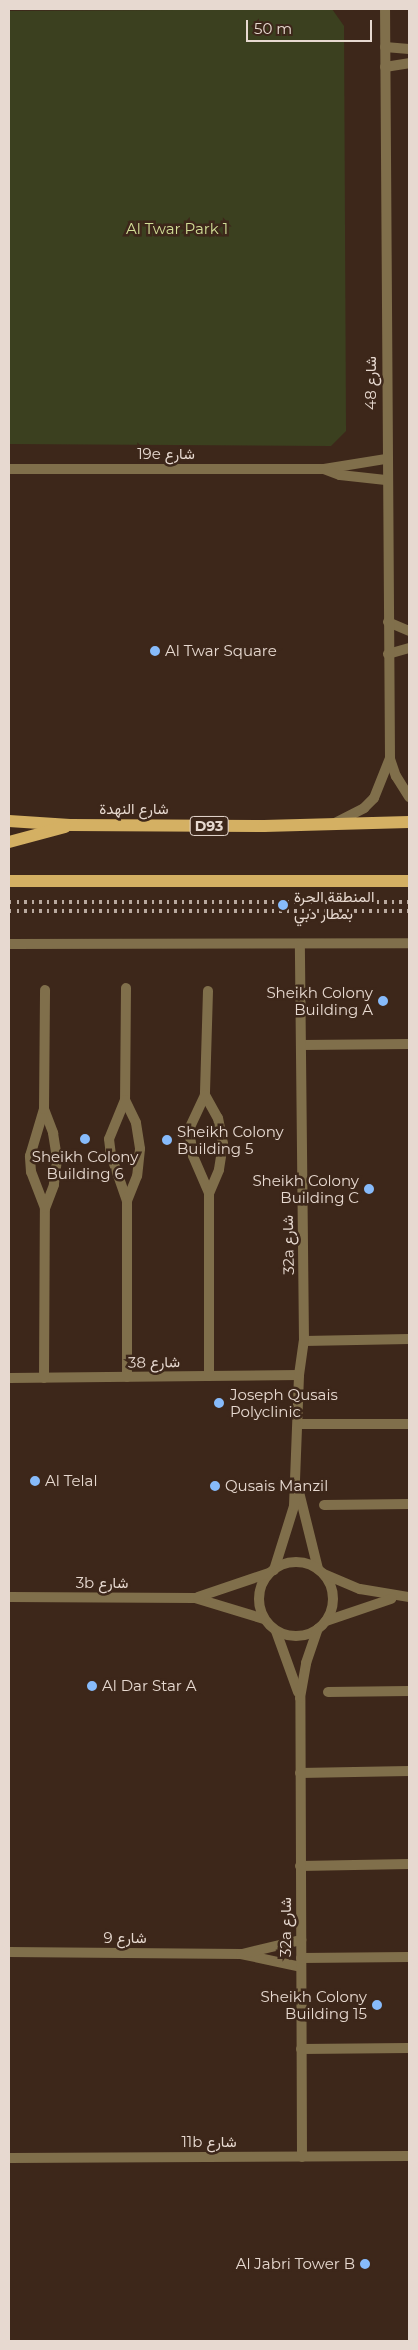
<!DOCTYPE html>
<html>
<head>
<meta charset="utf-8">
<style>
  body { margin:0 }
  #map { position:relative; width:418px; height:2350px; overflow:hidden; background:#3d271a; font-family:Montserrat,Vazirmatn,sans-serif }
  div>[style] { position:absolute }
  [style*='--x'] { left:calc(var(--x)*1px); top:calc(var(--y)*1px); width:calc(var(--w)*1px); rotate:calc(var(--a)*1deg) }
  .green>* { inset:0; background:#3b401f }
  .minor>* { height:10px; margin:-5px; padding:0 5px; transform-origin:5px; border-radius:5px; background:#806f4b }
  .minor>.ring { margin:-5px; padding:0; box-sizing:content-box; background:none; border:10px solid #806f4b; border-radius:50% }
  .primary>* { height:12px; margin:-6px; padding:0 6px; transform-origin:6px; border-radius:6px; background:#d4b063 }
  .rail>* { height:4px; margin-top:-2px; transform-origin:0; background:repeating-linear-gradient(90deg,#b9a99f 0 2.5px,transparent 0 7.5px) }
  .dots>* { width:14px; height:14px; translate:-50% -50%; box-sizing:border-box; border:2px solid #3d271a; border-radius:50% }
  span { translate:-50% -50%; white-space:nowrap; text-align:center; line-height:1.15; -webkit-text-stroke:5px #3d271a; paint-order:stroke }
  .shield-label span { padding:1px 4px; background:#3d271a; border:1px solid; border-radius:4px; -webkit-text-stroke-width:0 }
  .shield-label { font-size:14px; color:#e7d9d0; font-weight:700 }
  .park-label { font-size:15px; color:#d2de97 }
  .street-label { font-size:15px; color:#e7d9d0 }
  .poi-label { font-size:15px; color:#e7d9d0 }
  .left { translate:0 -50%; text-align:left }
  .right { translate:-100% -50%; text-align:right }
  .frame { position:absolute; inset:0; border:10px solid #e7d9d0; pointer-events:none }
  .scale { position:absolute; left:246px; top:20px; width:126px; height:22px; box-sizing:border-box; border:2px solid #e7d9d0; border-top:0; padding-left:6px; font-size:15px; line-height:18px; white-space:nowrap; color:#e7d9d0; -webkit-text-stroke:4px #3d271a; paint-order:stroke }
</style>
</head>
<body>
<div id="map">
  <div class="green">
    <div style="clip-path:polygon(332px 9px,344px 26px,346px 431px,331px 446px,9px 444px,9px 11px)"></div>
  </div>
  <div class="minor">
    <div style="--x:385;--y:47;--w:24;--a:5"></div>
    <div style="--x:385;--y:67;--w:24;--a:-9"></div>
    <div style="--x:9;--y:469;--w:315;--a:0"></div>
    <div style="--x:324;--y:469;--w:63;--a:-9.2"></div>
    <div style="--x:324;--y:469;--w:17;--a:21"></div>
    <div style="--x:340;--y:475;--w:46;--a:6.2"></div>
    <div style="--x:388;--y:622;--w:23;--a:23"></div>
    <div style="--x:388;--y:654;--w:22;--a:-16"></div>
    <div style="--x:390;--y:759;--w:18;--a:71"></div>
    <div style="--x:396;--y:776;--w:25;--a:58"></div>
    <div style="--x:335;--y:823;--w:33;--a:-27"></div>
    <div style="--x:364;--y:808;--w:14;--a:-45"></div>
    <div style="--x:374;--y:798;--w:43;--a:-68.2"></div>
    <div style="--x:390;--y:758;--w:749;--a:-90.38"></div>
    <div style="--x:9;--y:944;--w:400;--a:-0.1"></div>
    <div style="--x:126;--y:988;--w:112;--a:90.5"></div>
    <div style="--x:125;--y:1100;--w:42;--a:112.3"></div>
    <div style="--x:109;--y:1139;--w:16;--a:83"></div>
    <div style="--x:111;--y:1155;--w:49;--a:70.8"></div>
    <div style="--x:127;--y:1201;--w:176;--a:90"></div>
    <div style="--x:208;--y:991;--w:104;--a:91.7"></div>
    <div style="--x:205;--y:1095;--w:38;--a:115"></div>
    <div style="--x:189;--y:1130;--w:26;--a:81"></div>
    <div style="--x:193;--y:1156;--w:40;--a:66.6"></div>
    <div style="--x:209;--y:1193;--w:183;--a:90"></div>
    <div style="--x:302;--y:1045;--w:107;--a:-0.5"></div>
    <div style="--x:205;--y:1095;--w:26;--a:61"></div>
    <div style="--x:218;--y:1118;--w:26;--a:79"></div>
    <div style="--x:223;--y:1144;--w:26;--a:99"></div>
    <div style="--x:219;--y:1170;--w:25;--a:113"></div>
    <div style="--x:125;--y:1100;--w:25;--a:64"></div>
    <div style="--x:136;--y:1123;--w:26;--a:81"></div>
    <div style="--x:140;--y:1149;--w:27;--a:96"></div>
    <div style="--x:137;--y:1176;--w:27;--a:112"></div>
    <div style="--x:44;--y:1109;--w:26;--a:69"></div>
    <div style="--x:53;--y:1133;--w:26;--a:81"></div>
    <div style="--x:57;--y:1159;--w:26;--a:97"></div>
    <div style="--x:54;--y:1185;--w:25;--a:111"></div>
    <div style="--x:304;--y:1341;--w:105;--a:-1.1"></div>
    <div style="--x:9;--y:1378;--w:290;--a:-0.6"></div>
    <div style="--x:44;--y:1378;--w:170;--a:-89.7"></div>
    <div style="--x:45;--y:1208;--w:39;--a:-111"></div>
    <div style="--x:31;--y:1172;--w:16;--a:-94"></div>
    <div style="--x:30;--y:1156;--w:49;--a:-73.4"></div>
    <div style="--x:44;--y:1109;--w:119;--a:-89.5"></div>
    <div style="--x:299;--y:1424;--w:110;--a:0"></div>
    <div style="--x:299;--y:1492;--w:79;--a:76.1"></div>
    <div style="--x:324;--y:1505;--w:85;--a:-0.7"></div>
    <div class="ring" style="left:259px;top:1562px;width:64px;height:64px"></div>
    <div style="--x:274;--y:1570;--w:67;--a:-72.6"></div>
    <div style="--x:294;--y:1506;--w:131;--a:-87.8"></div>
    <div style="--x:299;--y:1375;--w:34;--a:-82"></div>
    <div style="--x:304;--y:1341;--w:396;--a:-90.6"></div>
    <div style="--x:324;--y:1574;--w:39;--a:23"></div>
    <div style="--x:360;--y:1589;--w:50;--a:9.3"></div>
    <div style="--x:9;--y:1597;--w:186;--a:0.3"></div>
    <div style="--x:195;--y:1598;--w:72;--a:16.9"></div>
    <div style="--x:198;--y:1597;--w:75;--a:-18.7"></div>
    <div style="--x:326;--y:1621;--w:69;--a:-18.7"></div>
    <div style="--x:276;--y:1631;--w:65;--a:70.2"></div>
    <div style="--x:328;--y:1692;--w:81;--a:-0.7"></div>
    <div style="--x:300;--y:1773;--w:109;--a:-1.1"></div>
    <div style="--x:300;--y:1866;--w:109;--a:-1.1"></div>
    <div style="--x:9;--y:1952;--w:232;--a:0.5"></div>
    <div style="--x:241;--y:1954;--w:61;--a:12.2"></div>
    <div style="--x:242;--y:1954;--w:61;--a:-13.3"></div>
    <div style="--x:301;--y:1958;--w:108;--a:-0.5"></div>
    <div style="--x:301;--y:2049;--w:108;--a:-0.5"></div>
    <div style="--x:302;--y:2157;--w:459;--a:-90.2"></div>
    <div style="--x:300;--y:1698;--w:36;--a:-80"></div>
    <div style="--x:306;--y:1663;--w:36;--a:-71"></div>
    <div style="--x:9;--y:2158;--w:400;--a:-0.3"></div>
  </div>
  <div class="primary">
    <div style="--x:9;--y:821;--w:61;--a:3.8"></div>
    <div style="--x:70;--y:825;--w:194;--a:0.3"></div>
    <div style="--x:264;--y:826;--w:145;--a:-1.6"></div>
    <div style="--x:9;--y:842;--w:58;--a:-15"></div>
    <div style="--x:9;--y:881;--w:400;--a:0"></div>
  </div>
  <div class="rail">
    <div style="--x:9;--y:902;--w:400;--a:0"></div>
    <div style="--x:9;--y:911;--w:400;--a:0"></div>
  </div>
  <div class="dots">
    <div style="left:155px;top:651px;background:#87bbfb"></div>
    <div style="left:283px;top:905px;background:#87bbfb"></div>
    <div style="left:383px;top:1001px;background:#87bbfb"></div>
    <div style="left:85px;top:1139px;background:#87bbfb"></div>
    <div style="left:167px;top:1140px;background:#87bbfb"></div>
    <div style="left:369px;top:1189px;background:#87bbfb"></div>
    <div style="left:219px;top:1403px;background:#87bbfb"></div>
    <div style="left:35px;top:1481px;background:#87bbfb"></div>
    <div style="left:215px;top:1486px;background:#87bbfb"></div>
    <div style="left:92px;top:1686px;background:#87bbfb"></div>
    <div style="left:377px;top:2005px;background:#87bbfb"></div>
    <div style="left:365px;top:2264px;background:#87bbfb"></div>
  </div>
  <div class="shield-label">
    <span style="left:209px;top:826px">D93</span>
  </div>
  <div class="park-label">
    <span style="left:177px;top:229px">Al Twar Park 1</span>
  </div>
  <div class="street-label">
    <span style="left:371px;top:383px;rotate:-90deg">شارع 48</span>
    <span style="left:166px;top:454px">19e شارع</span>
    <span style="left:134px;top:809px">شارع النهدة</span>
    <span style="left:288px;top:1245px;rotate:-91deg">32a شارع</span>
    <span style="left:154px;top:1362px;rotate:-1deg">شارع 38</span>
    <span style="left:102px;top:1583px">3b شارع</span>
    <span style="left:286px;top:1927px;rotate:-90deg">32a شارع</span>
    <span style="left:125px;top:1938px">شارع 9</span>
    <span style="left:209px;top:2142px">11b شارع</span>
  </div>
  <div class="poi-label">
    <span class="left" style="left:165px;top:651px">Al Twar Square</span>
    <span class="left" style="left:294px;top:905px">المنطقة الحرة<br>بمطار دبي</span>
    <span class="right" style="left:373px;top:1001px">Sheikh Colony<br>Building A</span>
    <span class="left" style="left:177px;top:1140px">Sheikh Colony<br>Building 5</span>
    <span style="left:85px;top:1165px">Sheikh Colony<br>Building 6</span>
    <span class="right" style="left:359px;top:1189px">Sheikh Colony<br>Building C</span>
    <span class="left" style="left:230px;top:1403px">Joseph Qusais<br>Polyclinic</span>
    <span class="left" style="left:45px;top:1481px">Al Telal</span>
    <span class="left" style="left:225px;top:1486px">Qusais Manzil</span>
    <span class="left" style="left:102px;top:1686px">Al Dar Star A</span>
    <span class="right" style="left:367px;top:2005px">Sheikh Colony<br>Building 15</span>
    <span class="right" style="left:355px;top:2264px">Al Jabri Tower B</span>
  </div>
  <div class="frame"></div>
  <div class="scale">50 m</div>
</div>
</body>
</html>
